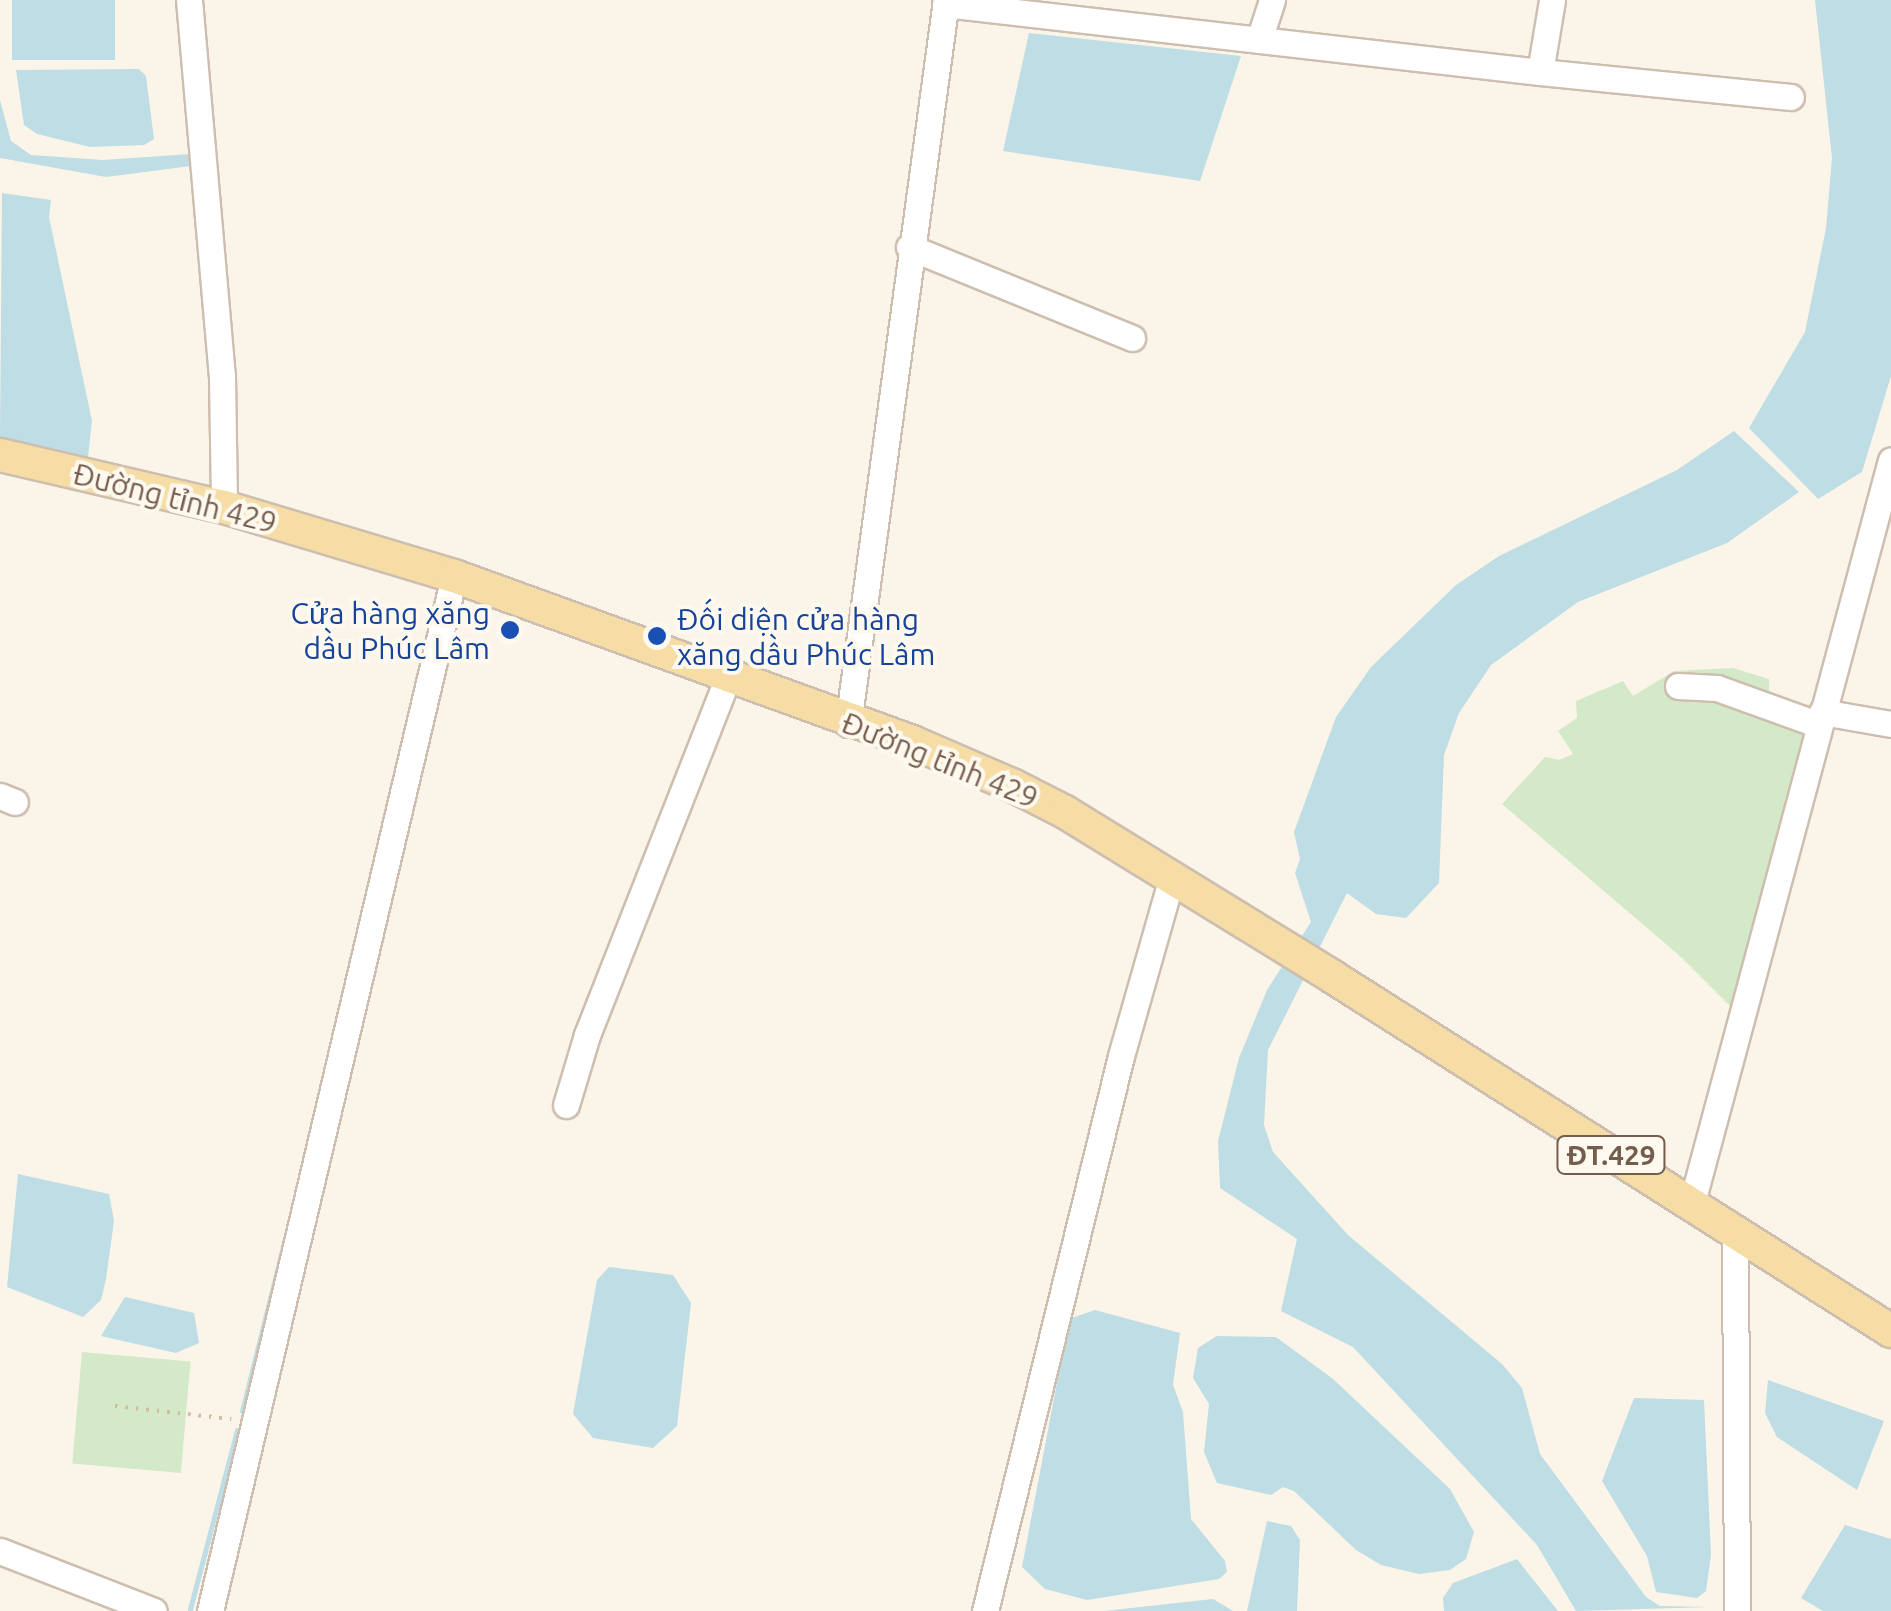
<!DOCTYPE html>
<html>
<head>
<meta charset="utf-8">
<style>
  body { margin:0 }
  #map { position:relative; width:1891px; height:1611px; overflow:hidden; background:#fbf5e9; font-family:Ubuntu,sans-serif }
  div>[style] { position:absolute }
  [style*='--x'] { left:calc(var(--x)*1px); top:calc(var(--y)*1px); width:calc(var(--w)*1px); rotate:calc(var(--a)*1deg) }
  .green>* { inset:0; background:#d4e9c8; transform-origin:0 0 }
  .water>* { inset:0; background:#bedde5; transform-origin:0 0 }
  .stream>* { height:5px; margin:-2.5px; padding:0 2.5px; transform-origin:2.5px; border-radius:2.5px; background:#bedde5 }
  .path>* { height:4px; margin-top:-2px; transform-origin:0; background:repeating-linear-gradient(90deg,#d5baa5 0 2.5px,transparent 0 10.5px) }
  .roads { filter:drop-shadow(2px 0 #cdbeaf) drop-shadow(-2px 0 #cdbeaf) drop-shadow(0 2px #cdbeaf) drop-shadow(0 -2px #cdbeaf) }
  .minor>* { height:25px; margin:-12.5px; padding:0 12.5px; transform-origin:12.5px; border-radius:12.5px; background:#fff }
  .major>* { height:32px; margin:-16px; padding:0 16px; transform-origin:16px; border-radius:16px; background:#f6dca5 }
  .dots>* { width:28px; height:28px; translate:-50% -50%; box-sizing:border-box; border:5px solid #fef9ef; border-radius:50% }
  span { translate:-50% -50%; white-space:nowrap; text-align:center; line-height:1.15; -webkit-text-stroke:8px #fef9ef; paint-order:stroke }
  .shield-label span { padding:2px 8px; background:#fef9ef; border:2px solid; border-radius:8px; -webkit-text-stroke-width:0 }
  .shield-label { font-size:28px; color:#755d4e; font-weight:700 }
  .street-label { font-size:30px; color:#755d4e }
  .transit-label { font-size:30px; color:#164399 }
  .right { translate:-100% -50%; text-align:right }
  .left { translate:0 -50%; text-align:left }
</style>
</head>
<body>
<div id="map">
  <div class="green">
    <div style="clip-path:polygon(1733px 668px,1769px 679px,1770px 713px,1812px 718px,1735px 1011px,1681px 957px,1502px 804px,1545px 757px,1559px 760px,1573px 754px,1558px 731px,1577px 718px,1576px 701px,1623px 681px,1633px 696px,1674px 671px)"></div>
    <div style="left:82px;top:1352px;width:109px;height:112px;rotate:5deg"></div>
  </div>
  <div class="water">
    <div style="left:12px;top:0;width:103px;height:60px"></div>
    <div style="clip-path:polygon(1815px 0,1891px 0,1891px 376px,1862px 472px,1818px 499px,1749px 428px,1805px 332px,1826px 228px,1832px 158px)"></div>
    <div style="clip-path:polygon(1029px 33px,1241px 56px,1200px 181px,1003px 151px)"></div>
    <div style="clip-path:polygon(139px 69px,146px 76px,154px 139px,144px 145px,90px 147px,37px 134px,24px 125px,16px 70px)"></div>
    <div style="clip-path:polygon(0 100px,11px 141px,31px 155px,103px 160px,191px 154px,191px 166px,106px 177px,0 158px)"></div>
    <div style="clip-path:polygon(2px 193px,51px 200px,49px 217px,92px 421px,88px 457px,0 437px)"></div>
    <div style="clip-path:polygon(1734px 431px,1799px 492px,1727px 543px,1578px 602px,1491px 665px,1459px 713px,1444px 755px,1439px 883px,1406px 918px,1376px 914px,1347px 893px,1268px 1050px,1264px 1125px,1273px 1152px,1348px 1235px,1502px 1364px,1522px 1388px,1540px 1454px,1646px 1597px,1660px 1606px,1709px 1607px,1576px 1611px,1537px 1545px,1353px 1347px,1281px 1311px,1297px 1239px,1220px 1188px,1218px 1141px,1239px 1058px,1267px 990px,1311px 922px,1295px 873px,1300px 859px,1294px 832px,1336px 717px,1371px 667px,1456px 585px,1499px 556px,1677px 470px)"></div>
    <div style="clip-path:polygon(18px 1174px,109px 1194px,114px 1221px,106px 1279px,101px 1300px,83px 1317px,7px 1287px)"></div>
    <div style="clip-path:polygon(609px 1267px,673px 1275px,691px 1303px,677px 1426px,653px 1448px,593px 1438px,573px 1414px,597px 1280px)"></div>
    <div style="clip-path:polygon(125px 1297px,194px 1313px,199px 1343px,176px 1353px,101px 1336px)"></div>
    <div style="clip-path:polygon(1095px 1310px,1180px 1333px,1173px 1385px,1183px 1412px,1191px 1519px,1225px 1561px,1227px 1572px,1219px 1579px,1087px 1600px,1045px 1589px,1022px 1567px,1069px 1319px)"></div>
    <div style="clip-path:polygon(1217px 1336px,1276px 1337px,1333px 1379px,1450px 1489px,1474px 1532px,1466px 1559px,1450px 1570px,1419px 1574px,1381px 1565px,1356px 1550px,1294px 1491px,1283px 1487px,1271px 1495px,1217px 1483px,1204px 1452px,1209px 1404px,1193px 1378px,1198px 1348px)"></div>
    <div style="clip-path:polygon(1768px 1380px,1884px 1421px,1857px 1490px,1777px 1437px,1765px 1413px)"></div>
    <div style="clip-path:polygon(1634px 1398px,1704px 1400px,1711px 1555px,1706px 1591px,1697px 1598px,1656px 1592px,1647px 1556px,1602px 1481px)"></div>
    <div style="clip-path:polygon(1267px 1521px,1291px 1526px,1300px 1540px,1297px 1611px,1247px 1611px)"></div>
    <div style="clip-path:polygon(1845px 1525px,1891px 1539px,1891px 1611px,1823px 1611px,1801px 1598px)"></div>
    <div style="clip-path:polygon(1517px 1559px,1558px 1611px,1444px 1611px,1443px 1598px,1453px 1583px)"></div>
    <div style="clip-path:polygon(1213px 1599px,1233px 1611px,1103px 1611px,1104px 1611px)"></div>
  </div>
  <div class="stream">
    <div style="--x:242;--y:1411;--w:194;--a:-76"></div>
    <div style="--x:190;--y:1609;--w:185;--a:-75.3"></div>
  </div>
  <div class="path">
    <div style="--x:115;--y:1406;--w:117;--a:6.4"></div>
  </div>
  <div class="roads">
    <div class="minor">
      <div style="--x:189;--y:0;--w:377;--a:85"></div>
      <div style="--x:222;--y:376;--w:131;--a:89.1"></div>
      <div style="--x:945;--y:4;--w:599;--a:6.52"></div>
      <div style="--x:1540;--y:72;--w:73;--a:-80.5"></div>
      <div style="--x:1259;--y:40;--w:42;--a:-72"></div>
      <div style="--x:1540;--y:72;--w:252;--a:5.7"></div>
      <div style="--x:909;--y:247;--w:241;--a:22.2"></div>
      <div style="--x:1678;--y:686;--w:39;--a:3"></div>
      <div style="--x:1717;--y:688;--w:109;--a:19.9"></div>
      <div style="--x:1822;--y:712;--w:70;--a:9.9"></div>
      <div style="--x:848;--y:724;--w:731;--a:-82.29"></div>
      <div style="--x:0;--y:796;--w:16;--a:22"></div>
      <div style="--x:566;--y:1105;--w:73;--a:-73.3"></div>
      <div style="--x:587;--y:1035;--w:387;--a:-68.5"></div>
      <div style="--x:1691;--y:1206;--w:772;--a:-74.99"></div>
      <div style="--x:1735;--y:1234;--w:377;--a:89.7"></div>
      <div style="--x:0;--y:1551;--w:165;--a:21.3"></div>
      <div style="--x:210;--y:1611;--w:1063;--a:-76.73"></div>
      <div style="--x:985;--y:1611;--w:571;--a:-76.23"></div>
      <div style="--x:1121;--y:1056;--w:182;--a:-74.1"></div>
    </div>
    <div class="major">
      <div style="--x:0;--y:455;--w:230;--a:13.1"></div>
      <div style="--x:224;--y:507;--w:240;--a:16.7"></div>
      <div style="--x:454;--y:576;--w:487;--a:19.9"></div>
      <div style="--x:912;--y:742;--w:109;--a:23.3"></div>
      <div style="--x:1012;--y:785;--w:59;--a:27"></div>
      <div style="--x:1065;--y:812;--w:315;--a:31.6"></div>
      <div style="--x:1333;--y:977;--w:661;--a:32.39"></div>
    </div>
  </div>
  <div class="dots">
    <div style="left:510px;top:630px;background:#1a4fb4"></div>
    <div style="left:657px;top:636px;background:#1a4fb4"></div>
  </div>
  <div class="shield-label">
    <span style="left:1611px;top:1155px">ĐT.429</span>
  </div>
  <div class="street-label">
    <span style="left:175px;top:498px;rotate:14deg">Đường tỉnh 429</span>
    <span style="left:940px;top:760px;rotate:22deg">Đường tỉnh 429</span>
  </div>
  <div class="transit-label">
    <span class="right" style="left:490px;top:630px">Cửa hàng xăng<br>dầu Phúc Lâm</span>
    <span class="left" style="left:677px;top:636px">Đối diện cửa hàng<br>xăng dầu Phúc Lâm</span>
  </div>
</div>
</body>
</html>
